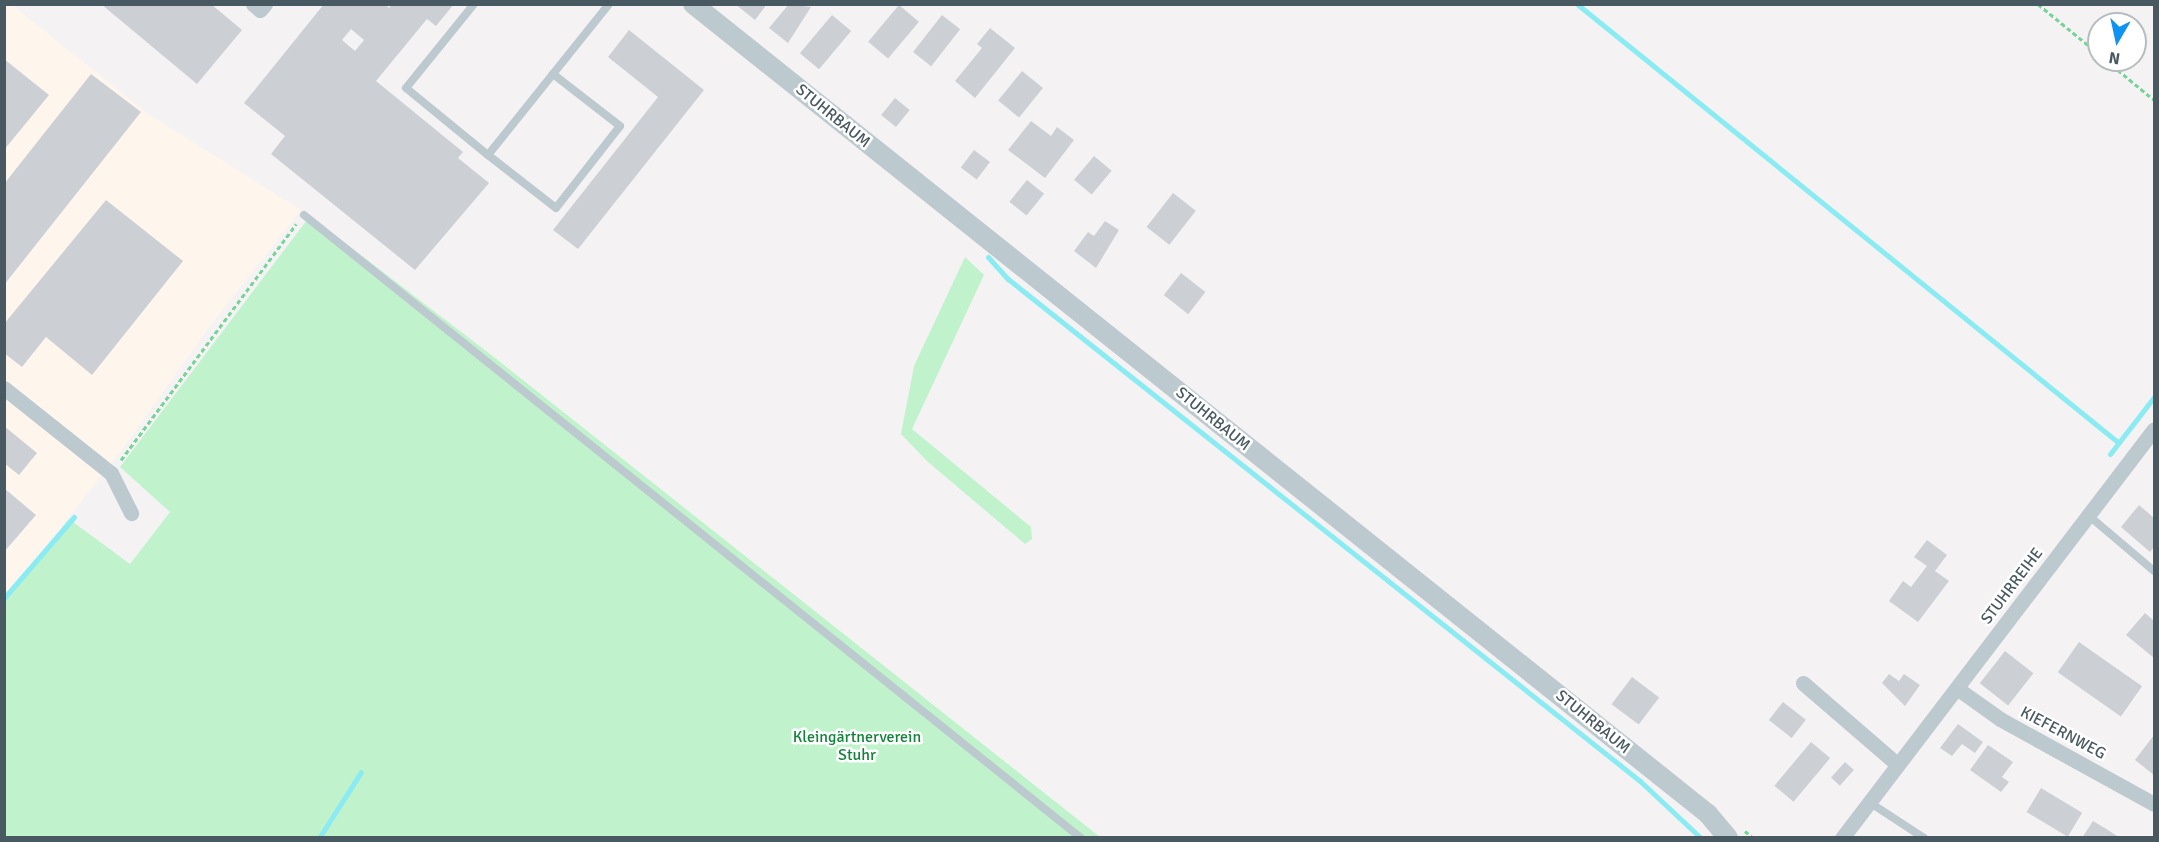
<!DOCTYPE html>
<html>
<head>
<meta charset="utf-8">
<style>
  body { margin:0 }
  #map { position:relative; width:2159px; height:842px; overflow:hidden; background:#f4f2f3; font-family:Signika,sans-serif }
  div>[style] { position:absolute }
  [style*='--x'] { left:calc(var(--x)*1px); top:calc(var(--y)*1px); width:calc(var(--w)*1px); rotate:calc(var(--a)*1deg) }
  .commercial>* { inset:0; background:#fef6ed }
  .green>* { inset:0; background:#c0f3cc }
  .stream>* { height:5px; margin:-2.5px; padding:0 2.5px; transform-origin:2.5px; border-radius:2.5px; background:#8aecf2 }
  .building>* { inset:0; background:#ccd0d5; transform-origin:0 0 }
  .path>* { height:3px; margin-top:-1.5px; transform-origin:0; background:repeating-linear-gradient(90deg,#75d497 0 4.5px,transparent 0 7.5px) }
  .service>* { height:8px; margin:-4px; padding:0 4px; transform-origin:4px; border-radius:4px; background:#bcc9cf }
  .minor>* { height:15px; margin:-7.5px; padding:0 7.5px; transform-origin:7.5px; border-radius:7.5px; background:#bcc9cf }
  .tertiary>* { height:20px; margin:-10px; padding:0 10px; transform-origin:10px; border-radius:10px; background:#bcc9cf }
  span { translate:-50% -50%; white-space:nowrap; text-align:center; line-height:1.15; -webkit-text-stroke:5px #fff; paint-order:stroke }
  .street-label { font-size:16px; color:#485961 }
  .park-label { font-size:16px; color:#12843a }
  .frame { position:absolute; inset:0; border:6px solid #485961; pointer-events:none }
  .north { position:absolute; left:2087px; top:12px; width:60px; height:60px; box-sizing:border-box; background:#fff; border:2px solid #b6bdc0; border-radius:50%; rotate:189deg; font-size:16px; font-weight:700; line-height:24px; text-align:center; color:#485961 }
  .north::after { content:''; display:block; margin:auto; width:21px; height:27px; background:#0f93f2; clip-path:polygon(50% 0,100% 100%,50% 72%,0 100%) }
</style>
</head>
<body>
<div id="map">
  <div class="commercial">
    <div style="clip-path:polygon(11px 4px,148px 114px,301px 210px,213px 322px,118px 455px,5px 597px,4px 5px)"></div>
  </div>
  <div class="green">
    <div style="clip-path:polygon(310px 216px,499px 361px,1100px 837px,5px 837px,4px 602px,69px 519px,130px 564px,170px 512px,120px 467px)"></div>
    <div style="clip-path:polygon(965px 257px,984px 275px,912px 429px,1031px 527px,1032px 539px,1025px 544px,928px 462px,901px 434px,914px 366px)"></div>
  </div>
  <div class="stream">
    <div style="--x:1577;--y:4;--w:697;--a:39.01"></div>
    <div style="--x:988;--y:257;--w:30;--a:48"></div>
    <div style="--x:1008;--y:279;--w:807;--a:38.46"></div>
    <div style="--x:1640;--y:781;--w:83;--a:43.1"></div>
    <div style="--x:2110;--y:454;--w:72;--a:-52.3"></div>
    <div style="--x:4;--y:598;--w:107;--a:-49.2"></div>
    <div style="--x:319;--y:838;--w:78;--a:-57.5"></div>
  </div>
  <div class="building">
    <div style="clip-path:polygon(101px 4px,211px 4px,242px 30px,197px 84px)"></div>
    <div style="clip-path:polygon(evenodd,324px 4px,385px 4px,389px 8px,392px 4px,454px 4px,436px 26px,427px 19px,376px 81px,463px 152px,458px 158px,489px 183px,415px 270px,271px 154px,285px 136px,244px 103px,324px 4px,351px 29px,364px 40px,355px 51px,342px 40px,351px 29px)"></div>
    <div style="clip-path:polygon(735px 4px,767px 4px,755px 20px)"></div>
    <div style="clip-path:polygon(789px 4px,811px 7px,788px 43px,769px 28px)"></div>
    <div style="left:899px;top:5px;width:26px;height:48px;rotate:40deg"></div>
    <div style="left:832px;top:15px;width:25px;height:50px;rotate:40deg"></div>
    <div style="left:942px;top:15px;width:23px;height:47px;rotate:38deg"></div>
    <div style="clip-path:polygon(990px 28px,1015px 48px,975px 98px,955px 81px,982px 48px,977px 44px)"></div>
    <div style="clip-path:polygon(629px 30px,704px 90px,578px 249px,553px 230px,658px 97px,608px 57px)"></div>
    <div style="clip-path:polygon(4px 59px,49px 95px,4px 150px)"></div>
    <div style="left:1022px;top:71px;width:27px;height:38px;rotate:39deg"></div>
    <div style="clip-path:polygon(91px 74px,141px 112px,4px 285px,4px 184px)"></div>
    <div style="left:895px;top:98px;width:19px;height:22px;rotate:39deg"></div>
    <div style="clip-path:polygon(1031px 121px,1051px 136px,1057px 127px,1074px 140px,1045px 178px,1008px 150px)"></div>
    <div style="left:974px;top:150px;width:20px;height:22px;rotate:37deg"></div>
    <div style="left:1094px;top:156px;width:23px;height:31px;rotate:40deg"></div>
    <div style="left:1027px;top:180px;width:22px;height:28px;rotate:39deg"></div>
    <div style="left:1173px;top:193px;width:29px;height:43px;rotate:38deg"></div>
    <div style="clip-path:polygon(106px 200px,183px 261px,92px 375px,46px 337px,22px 367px,4px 353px,4px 324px)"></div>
    <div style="clip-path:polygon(1105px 221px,1119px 230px,1096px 268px,1074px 251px,1088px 232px,1094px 236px)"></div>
    <div style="left:1181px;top:273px;width:31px;height:28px;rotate:38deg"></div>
    <div style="clip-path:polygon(4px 426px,37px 453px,19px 475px,4px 463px)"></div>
    <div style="clip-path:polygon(4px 488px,36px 515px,4px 552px)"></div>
    <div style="clip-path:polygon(2139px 505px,2154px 518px,2154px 547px,2150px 552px,2121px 527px)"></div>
    <div style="clip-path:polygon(1927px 540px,1947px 555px,1935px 571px,1949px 581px,1918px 622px,1889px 601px,1903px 581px,1911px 587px,1927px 566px,1914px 557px)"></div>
    <div style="clip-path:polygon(2145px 613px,2154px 621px,2154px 658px,2126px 635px)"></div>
    <div style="left:2079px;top:642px;width:77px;height:37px;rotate:35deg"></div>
    <div style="left:2005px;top:651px;width:36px;height:41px;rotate:38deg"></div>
    <div style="clip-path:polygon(1889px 674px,1899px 681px,1904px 674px,1920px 685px,1905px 706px,1882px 683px)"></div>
    <div style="left:1632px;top:677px;width:34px;height:34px;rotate:37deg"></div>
    <div style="left:1783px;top:702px;width:29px;height:23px;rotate:38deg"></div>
    <div style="clip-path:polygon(1958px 724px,1983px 742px,1975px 753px,1962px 744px,1952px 756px,1940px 748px)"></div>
    <div style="clip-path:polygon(2154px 735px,2154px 775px,2135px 760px)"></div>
    <div style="left:1811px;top:742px;width:25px;height:57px;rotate:40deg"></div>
    <div style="clip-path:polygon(1988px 745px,2013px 762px,2002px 777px,2009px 782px,2001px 792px,1970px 770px)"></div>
    <div style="left:1845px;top:762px;width:12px;height:21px;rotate:42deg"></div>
    <div style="left:2041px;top:788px;width:48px;height:28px;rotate:31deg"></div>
    <div style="clip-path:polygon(2093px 821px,2108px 830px,2120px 838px,2082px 838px)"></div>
  </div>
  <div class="path">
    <div style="--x:2038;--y:4;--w:79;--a:39.3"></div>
    <div style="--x:2106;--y:60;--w:62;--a:39.8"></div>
    <div style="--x:121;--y:460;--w:294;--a:-53.4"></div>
    <div style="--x:1745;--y:831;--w:11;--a:41"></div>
  </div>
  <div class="service">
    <div style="--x:474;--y:4;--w:108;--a:129"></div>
    <div style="--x:406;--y:88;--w:106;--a:39.3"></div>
    <div style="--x:488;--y:155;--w:193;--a:-51.3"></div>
    <div style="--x:488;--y:155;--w:86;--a:37.9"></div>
    <div style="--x:556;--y:208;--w:104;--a:-52"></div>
    <div style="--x:620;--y:126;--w:85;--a:-142.2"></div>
    <div style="--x:304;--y:215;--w:996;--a:38.72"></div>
    <div style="--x:2088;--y:515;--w:87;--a:40.3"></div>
    <div style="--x:1869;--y:802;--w:66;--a:33.2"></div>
  </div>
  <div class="minor">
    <div style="--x:253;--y:4;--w:9;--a:41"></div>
    <div style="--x:260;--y:10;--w:8;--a:-50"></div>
    <div style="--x:4;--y:388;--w:137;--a:38.5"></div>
    <div style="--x:111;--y:473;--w:45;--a:63.4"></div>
    <div style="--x:1803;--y:683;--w:125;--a:40.8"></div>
    <div style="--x:1958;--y:689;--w:52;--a:35.5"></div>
    <div style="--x:2000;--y:719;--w:176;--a:28.9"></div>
    <div style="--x:1842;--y:838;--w:514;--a:-52.66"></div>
  </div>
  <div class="tertiary">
    <div style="--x:693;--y:4;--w:1299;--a:38.59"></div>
    <div style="--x:1708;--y:814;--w:31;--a:50"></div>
  </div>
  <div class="street-label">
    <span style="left:833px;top:116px;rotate:39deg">STUHRBAUM</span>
    <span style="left:1213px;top:419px;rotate:39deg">STUHRBAUM</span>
    <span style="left:2012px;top:586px;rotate:-53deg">STUHRREIHE</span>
    <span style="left:1593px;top:722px;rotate:39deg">STUHRBAUM</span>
    <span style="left:2063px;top:733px;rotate:28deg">KIEFERNWEG</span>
  </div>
  <div class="park-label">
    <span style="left:857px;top:746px">Kleingärtnerverein<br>Stuhr</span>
  </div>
  <div class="frame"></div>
  <div class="north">N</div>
</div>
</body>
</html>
